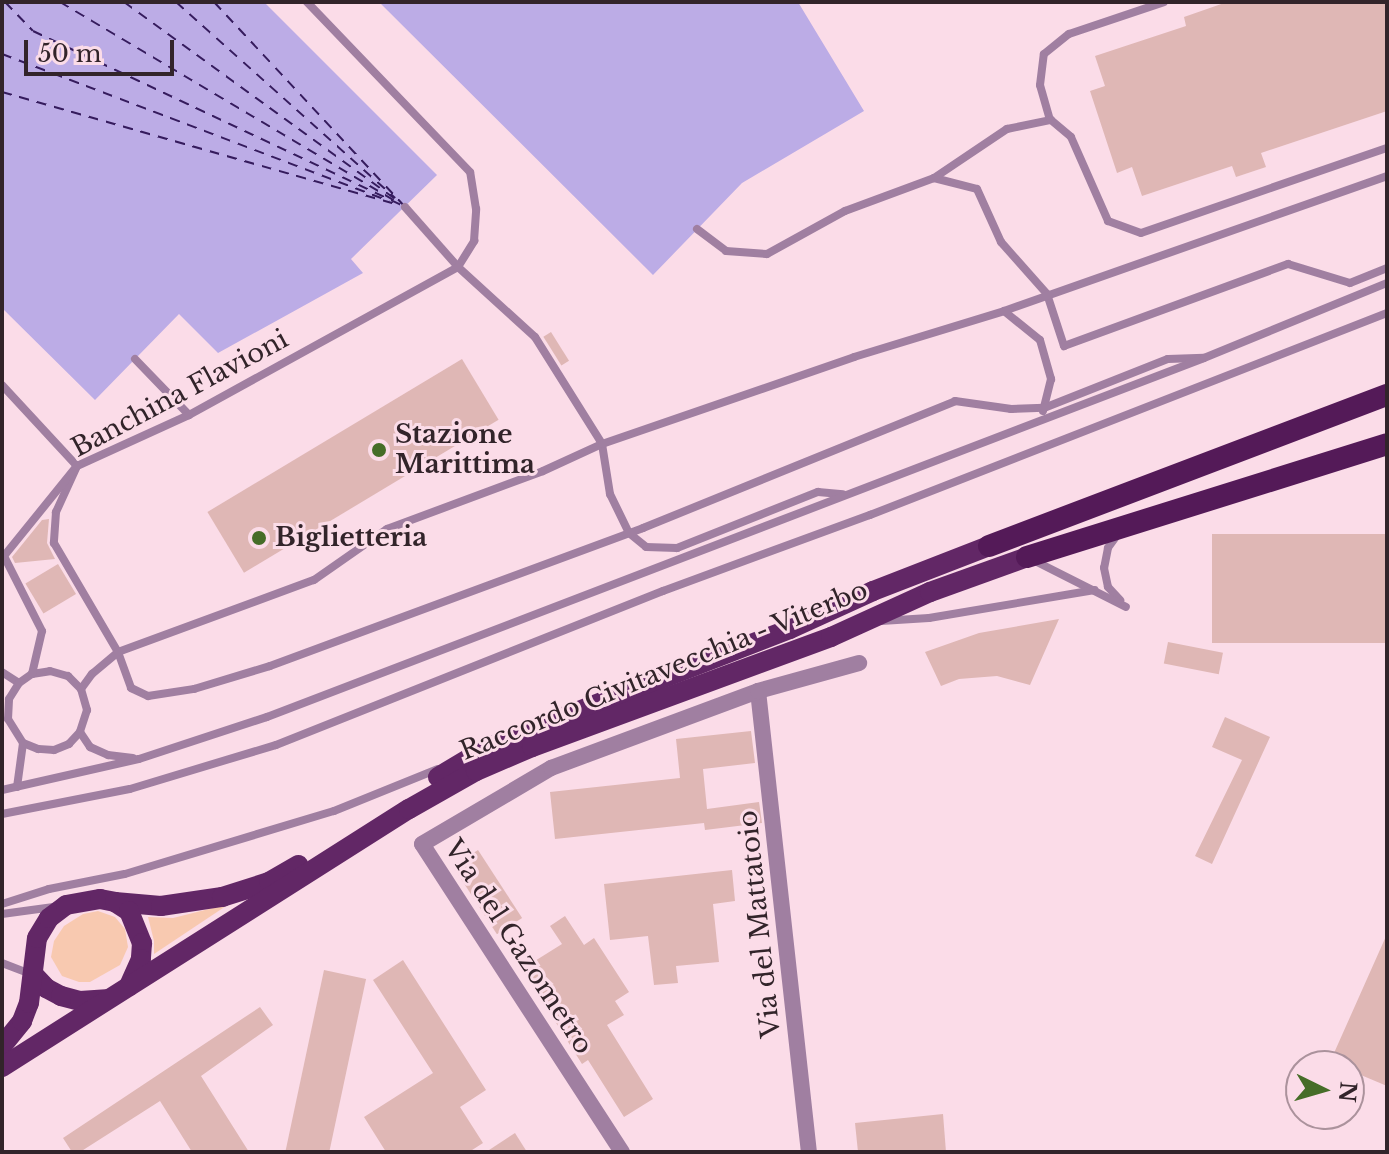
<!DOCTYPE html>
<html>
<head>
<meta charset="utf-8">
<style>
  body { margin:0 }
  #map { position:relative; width:1389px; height:1154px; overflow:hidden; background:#fbdce8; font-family:"Libre Baskerville",serif }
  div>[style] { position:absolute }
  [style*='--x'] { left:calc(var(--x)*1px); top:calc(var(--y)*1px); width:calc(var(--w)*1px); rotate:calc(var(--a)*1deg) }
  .green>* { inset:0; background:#f8c9b0 }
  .water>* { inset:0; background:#bcace6 }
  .ferry>* { height:2px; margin-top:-1px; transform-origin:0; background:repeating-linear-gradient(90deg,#351b5d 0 10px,transparent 0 18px) }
  .building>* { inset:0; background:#dfb7b5; transform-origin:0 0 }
  .service>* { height:8px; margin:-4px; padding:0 4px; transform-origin:4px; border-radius:4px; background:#a07fa1 }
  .minor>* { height:16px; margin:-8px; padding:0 8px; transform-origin:8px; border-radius:8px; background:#a07fa1 }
  .primary>* { height:20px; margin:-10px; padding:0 10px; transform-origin:10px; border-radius:10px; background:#622766 }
  .trunk>* { height:22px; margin:-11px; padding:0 11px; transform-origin:11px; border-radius:11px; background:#541a58 }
  .dots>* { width:22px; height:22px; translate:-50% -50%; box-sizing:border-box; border:4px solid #fbdce8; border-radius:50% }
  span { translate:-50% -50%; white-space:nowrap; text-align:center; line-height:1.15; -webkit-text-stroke:6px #fbdce8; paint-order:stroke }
  .street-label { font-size:26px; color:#32242a }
  .poi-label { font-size:26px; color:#32242a; font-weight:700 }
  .left { translate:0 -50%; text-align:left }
  .frame { position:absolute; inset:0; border:4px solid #32242a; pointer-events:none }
  .north { position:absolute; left:1285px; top:1050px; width:80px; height:80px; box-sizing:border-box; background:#fbdce8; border:2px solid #ab929c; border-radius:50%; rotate:95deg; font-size:22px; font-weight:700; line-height:32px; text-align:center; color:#32242a }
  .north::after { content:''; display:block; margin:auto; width:28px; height:36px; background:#466d28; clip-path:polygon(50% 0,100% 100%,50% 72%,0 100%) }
  .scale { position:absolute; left:24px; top:40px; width:150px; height:36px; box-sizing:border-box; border:4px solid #32242a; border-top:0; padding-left:10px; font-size:24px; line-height:28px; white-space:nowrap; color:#32242a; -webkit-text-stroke:6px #fbdce8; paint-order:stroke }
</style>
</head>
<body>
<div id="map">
  <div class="green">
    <div style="clip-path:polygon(229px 904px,154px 954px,154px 941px,148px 917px,173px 918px)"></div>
    <div style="clip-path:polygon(98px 911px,115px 917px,125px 929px,128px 947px,120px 965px,90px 982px,79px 982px,62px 976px,51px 957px,54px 941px,64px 926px,83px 914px)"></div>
  </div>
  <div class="water">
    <div style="clip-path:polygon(2px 2px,264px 2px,437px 175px,351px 259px,363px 273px,218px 353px,179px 314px,95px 400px,2px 308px)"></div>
    <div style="clip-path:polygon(379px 2px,798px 2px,864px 111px,742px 183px,653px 275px)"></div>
  </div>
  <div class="ferry">
    <div style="--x:5;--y:2;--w:40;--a:46"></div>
    <div style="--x:33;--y:31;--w:410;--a:25.3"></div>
    <div style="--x:60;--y:2;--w:388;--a:30.7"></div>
    <div style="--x:124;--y:2;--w:342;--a:36"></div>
    <div style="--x:176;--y:2;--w:294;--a:41.8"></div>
    <div style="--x:214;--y:2;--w:279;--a:47"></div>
    <div style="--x:2;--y:54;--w:414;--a:20.8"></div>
    <div style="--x:2;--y:92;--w:410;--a:15.9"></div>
  </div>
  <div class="building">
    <div style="clip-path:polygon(1227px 2px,1387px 2px,1387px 111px,1261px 153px,1266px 167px,1236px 177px,1232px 166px,1142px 196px,1132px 167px,1117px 173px,1090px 91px,1105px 86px,1095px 56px,1186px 26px,1184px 17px)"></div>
    <div style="left:551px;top:332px;width:34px;height:9px;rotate:58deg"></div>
    <div style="left:462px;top:359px;width:71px;height:297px;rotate:59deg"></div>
    <div style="clip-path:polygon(49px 519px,47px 543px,55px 559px,15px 563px,12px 557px,42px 520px)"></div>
    <div style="left:1387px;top:534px;width:109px;height:175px;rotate:90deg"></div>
    <div style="left:58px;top:564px;width:35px;height:38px;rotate:59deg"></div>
    <div style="clip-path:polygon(1059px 619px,1030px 685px,997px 676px,959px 679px,941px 686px,925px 652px,979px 633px)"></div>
    <div style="left:1168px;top:642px;width:56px;height:22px;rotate:11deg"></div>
    <div style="clip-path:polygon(1225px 717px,1270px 737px,1212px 864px,1195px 856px,1242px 760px,1212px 747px)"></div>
    <div style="clip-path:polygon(751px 731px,755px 763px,703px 769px,707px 809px,759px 802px,762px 823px,705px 830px,704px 823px,555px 839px,550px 792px,680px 778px,676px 739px)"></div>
    <div style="left:478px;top:850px;width:81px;height:30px;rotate:57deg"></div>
    <div style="clip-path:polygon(732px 870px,735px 901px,713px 904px,719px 962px,676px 966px,678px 983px,654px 985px,648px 936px,610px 940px,604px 884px)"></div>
    <div style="clip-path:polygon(565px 916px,584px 945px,594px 938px,629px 992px,615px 1001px,624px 1015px,607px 1025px,653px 1099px,624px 1117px,588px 1060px,582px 1064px,522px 969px,562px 944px,550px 926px)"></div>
    <div style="clip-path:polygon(1387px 934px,1387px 1086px,1349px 1070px,1349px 1066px,1330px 1062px)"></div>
    <div style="clip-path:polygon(403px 960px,486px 1090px,460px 1107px,483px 1143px,469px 1152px,386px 1152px,364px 1117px,433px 1073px,373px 980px)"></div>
    <div style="left:324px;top:970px;width:43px;height:186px;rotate:12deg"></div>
    <div style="clip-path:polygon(260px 1007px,273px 1025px,201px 1076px,249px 1152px,192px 1152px,160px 1101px,80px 1152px,72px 1152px,63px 1138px)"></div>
    <div style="clip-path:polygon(943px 1114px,946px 1152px,858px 1152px,855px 1123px)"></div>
    <div style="clip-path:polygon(515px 1133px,527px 1152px,486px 1152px)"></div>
  </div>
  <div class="service">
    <div style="--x:1050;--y:120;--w:36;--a:-106"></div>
    <div style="--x:1040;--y:85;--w:31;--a:-83"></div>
    <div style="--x:1044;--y:54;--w:32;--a:-39"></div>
    <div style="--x:1069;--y:34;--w:100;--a:-18.6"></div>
    <div style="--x:934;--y:178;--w:44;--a:14.3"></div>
    <div style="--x:977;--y:189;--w:58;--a:65.6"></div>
    <div style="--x:1001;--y:242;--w:69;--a:48.5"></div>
    <div style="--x:1047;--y:294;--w:55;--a:71.9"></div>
    <div style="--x:1064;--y:346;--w:239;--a:-20.1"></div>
    <div style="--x:1288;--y:264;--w:65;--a:17"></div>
    <div style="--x:1350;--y:283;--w:40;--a:-22"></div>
    <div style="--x:405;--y:207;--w:80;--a:48.5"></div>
    <div style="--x:458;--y:267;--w:104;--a:42.3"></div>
    <div style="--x:535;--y:337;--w:126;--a:57.9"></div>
    <div style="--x:602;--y:444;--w:51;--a:80.9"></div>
    <div style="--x:610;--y:494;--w:43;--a:64"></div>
    <div style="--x:629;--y:533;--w:22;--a:39"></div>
    <div style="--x:646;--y:547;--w:31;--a:2"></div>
    <div style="--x:677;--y:548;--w:152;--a:-21.7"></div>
    <div style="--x:818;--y:492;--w:25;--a:5"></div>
    <div style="--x:697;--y:229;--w:36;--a:37"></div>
    <div style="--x:726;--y:251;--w:41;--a:4.2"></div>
    <div style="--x:767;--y:254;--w:89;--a:-28.9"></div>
    <div style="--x:845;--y:211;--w:95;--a:-20.3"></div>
    <div style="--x:934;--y:178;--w:88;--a:-33.9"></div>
    <div style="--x:1007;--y:129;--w:45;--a:-11.6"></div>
    <div style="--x:1051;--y:120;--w:26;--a:40"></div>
    <div style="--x:1071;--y:137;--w:92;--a:66.2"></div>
    <div style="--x:1108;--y:221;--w:35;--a:20"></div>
    <div style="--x:1141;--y:233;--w:260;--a:-19.1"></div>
    <div style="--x:1004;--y:311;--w:46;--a:38.9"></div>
    <div style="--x:1040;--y:340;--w:41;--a:74.2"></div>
    <div style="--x:1051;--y:379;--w:33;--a:104"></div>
    <div style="--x:135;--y:359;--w:78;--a:46"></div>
    <div style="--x:2;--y:385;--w:110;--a:47.2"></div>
    <div style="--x:77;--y:466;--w:51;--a:114.5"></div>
    <div style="--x:56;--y:512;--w:31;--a:94"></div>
    <div style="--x:54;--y:543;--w:126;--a:59.6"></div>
    <div style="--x:118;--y:652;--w:38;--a:70"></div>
    <div style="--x:131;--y:688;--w:19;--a:25"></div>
    <div style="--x:148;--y:696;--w:47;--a:-8.7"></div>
    <div style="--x:194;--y:689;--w:79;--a:-16.8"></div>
    <div style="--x:270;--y:666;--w:398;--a:-20.3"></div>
    <div style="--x:643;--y:528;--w:337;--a:-22.1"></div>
    <div style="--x:955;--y:401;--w:57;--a:8.1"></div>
    <div style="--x:1011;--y:409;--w:33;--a:-2"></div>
    <div style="--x:1044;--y:408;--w:133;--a:-21.6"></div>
    <div style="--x:1168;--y:359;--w:36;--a:-2"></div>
    <div style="--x:1118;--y:534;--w:17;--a:126"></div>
    <div style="--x:1108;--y:548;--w:20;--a:101"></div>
    <div style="--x:1104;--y:568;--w:19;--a:78"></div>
    <div style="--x:1108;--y:587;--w:18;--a:47"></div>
    <div style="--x:1033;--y:560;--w:104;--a:26.8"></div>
    <div style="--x:881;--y:621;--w:48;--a:-3.6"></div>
    <div style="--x:929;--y:618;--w:168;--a:-9.6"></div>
    <div style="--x:2;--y:672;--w:20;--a:33"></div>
    <div style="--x:32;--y:674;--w:18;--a:-9"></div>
    <div style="--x:50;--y:671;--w:19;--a:16"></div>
    <div style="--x:68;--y:676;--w:18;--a:45"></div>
    <div style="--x:81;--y:689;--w:22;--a:74"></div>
    <div style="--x:87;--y:710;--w:23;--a:108"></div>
    <div style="--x:80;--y:732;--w:16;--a:133"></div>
    <div style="--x:69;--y:744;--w:16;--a:158"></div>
    <div style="--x:54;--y:750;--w:16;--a:-176"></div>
    <div style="--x:38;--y:749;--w:16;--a:-158"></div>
    <div style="--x:23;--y:743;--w:28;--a:-122"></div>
    <div style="--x:8;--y:719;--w:20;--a:-87"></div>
    <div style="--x:9;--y:699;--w:19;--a:-58"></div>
    <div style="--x:19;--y:683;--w:16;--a:-35"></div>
    <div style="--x:32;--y:674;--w:44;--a:-76.9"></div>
    <div style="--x:42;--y:631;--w:84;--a:-116.9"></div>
    <div style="--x:4;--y:556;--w:116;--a:-51"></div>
    <div style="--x:77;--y:466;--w:123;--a:-24.5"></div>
    <div style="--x:189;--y:415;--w:307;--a:-28.8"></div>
    <div style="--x:458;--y:267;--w:31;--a:-58"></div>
    <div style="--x:474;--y:241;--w:32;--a:-86"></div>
    <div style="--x:476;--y:209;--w:37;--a:-99"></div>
    <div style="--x:470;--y:172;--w:236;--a:-133.8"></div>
    <div style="--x:81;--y:689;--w:19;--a:-54"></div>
    <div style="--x:92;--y:674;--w:34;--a:-40"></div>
    <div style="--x:118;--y:652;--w:209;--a:-20.2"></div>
    <div style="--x:314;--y:580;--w:89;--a:-34.9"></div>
    <div style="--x:387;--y:529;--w:166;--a:-20.4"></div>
    <div style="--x:543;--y:471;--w:65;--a:-24.6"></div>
    <div style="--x:602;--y:444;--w:267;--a:-19"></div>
    <div style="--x:854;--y:357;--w:157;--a:-17"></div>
    <div style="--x:1004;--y:311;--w:406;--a:-19.4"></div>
    <div style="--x:80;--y:732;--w:18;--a:56"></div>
    <div style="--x:90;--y:747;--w:20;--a:24"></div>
    <div style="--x:108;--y:755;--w:25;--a:7"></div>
    <div style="--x:17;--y:787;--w:44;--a:-82.2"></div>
    <div style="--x:2;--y:790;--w:140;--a:-12.8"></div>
    <div style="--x:139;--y:759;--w:135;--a:-18.2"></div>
    <div style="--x:267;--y:717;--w:1003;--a:-20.96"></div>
    <div style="--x:1204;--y:358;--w:198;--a:-22.3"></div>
    <div style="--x:2;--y:814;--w:130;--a:-11.1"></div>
    <div style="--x:130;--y:789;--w:152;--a:-16.8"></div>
    <div style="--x:276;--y:745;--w:417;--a:-21.7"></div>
    <div style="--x:663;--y:591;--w:221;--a:-20.2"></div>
    <div style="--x:870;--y:515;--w:555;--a:-21.34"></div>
    <div style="--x:2;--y:904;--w:49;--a:-17.7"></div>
    <div style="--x:49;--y:889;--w:77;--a:-11.2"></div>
    <div style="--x:125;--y:874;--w:218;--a:-16.8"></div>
    <div style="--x:334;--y:811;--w:112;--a:-22"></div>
    <div style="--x:2;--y:914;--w:52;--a:-7.7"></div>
    <div style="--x:2;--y:963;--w:31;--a:21"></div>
  </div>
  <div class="minor">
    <div style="--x:758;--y:691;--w:464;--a:83.7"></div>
    <div style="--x:622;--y:1152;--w:367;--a:-123"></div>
    <div style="--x:422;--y:844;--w:150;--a:-30.5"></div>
    <div style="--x:551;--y:768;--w:221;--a:-20.4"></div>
    <div style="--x:758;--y:691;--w:105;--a:-15.5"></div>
  </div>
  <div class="primary">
    <div style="--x:438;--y:777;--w:52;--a:-31"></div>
    <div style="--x:483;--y:750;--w:48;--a:-23.4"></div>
    <div style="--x:527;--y:731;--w:282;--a:-21.2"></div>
    <div style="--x:790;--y:629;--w:91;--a:-24.6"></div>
    <div style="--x:873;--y:591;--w:124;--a:-21.2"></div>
    <div style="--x:115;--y:902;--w:46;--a:5"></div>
    <div style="--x:161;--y:906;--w:62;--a:-8.4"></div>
    <div style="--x:222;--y:897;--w:49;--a:-17.7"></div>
    <div style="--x:269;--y:882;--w:34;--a:-30"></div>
    <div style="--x:34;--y:975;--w:18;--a:47"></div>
    <div style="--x:46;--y:988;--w:17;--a:28"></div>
    <div style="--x:61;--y:996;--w:20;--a:15"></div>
    <div style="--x:80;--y:1001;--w:26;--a:-4"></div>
    <div style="--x:2;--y:1046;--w:32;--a:-51"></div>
    <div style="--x:22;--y:1021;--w:19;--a:-69"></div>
    <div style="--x:29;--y:1003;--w:65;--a:-83"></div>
    <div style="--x:37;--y:938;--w:23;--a:-59"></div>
    <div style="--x:49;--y:918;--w:21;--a:-37"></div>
    <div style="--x:66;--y:905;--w:35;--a:-10"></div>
    <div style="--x:100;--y:899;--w:15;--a:11"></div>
    <div style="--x:115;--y:902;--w:17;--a:33"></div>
    <div style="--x:129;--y:911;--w:35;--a:68"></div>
    <div style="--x:142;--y:943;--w:16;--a:94"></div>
    <div style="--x:141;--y:959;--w:30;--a:114"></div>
    <div style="--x:2;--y:1067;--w:482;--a:-32.4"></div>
    <div style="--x:409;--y:809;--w:77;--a:-29.6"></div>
    <div style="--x:476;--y:771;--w:61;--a:-23.2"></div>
    <div style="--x:532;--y:747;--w:319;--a:-20.2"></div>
    <div style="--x:831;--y:637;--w:109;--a:-24.4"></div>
    <div style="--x:930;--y:592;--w:103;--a:-19.8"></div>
  </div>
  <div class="trunk">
    <div style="--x:989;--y:546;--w:426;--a:-20.8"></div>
    <div style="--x:1027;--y:557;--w:377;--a:-17.4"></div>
  </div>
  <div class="dots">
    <div style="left:379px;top:450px;background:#466d28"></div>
    <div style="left:259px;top:538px;background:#466d28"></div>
  </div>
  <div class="street-label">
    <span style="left:180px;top:394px;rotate:-28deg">Banchina Flavioni</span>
    <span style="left:664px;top:671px;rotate:-22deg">Raccordo Civitavecchia - Viterbo</span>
    <span style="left:760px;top:924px;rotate:-96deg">Via del Mattatoio</span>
    <span style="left:518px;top:947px;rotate:57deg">Via del Gazometro</span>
  </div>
  <div class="poi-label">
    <span class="left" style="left:395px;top:450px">Stazione<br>Marittima</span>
    <span class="left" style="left:275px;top:538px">Biglietteria</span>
  </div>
  <div class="frame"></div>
  <div class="north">N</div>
  <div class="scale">50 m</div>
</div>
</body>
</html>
